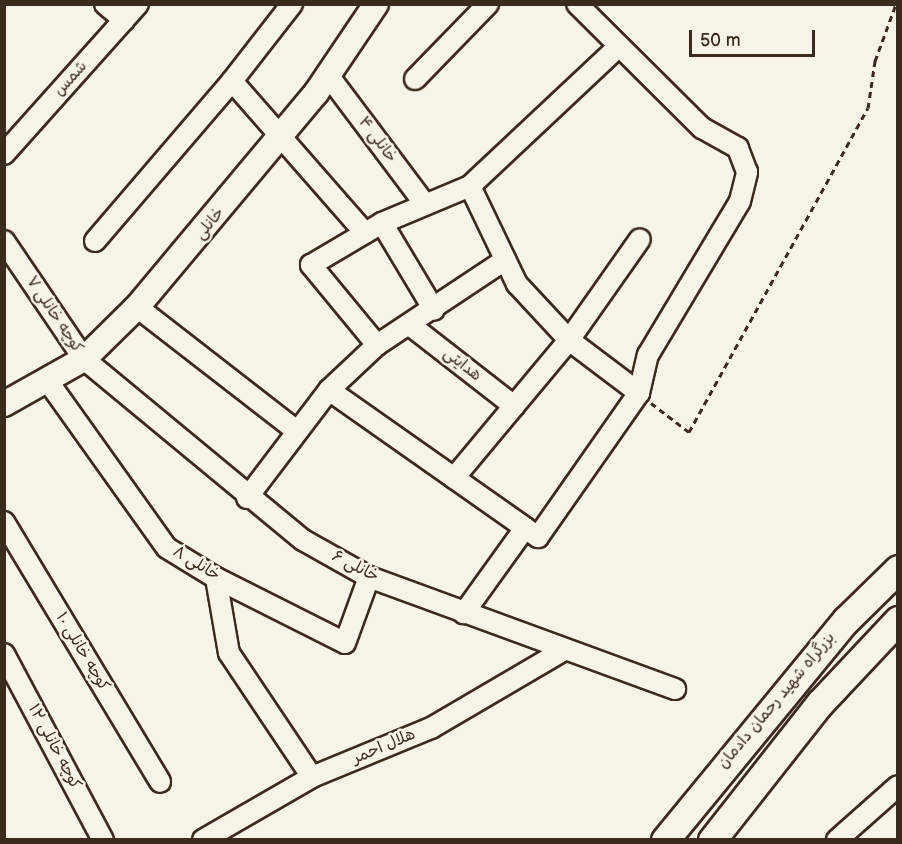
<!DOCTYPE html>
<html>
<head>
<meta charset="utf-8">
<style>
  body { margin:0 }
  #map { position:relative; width:902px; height:844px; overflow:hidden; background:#f7f3e8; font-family:"Balsamiq Sans","Playpen Sans Arabic",sans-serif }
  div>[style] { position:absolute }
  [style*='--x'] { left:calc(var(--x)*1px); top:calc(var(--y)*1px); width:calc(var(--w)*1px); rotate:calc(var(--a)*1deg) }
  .path>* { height:3px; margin-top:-1.5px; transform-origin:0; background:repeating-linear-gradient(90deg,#3b2a1e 0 6px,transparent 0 10.5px) }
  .roads { filter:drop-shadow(2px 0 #3b2a1e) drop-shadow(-2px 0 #3b2a1e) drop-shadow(0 2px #3b2a1e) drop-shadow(0 -2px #3b2a1e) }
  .minor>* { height:20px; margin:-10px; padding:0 10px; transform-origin:10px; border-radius:10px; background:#f7f3e8 }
  .major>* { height:24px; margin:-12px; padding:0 12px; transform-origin:12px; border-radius:12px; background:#f7f3e8 }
  .highway>* { height:27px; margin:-13.5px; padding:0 13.5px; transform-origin:13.5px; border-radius:13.5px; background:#f7f3e8 }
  span { translate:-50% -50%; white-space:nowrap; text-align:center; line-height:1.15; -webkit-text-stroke:5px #f7f3e8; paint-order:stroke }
  .street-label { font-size:16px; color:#3b2a1e }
  .frame { position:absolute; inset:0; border:6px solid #3b2a1e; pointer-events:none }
  .scale { position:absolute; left:689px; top:30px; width:126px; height:27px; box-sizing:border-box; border:3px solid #3b2a1e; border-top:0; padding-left:8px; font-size:18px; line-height:21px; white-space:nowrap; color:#3b2a1e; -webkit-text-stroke:4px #f7f3e8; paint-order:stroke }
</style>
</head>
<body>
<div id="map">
  <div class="path">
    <div style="--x:651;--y:403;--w:48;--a:37.3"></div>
    <div style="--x:689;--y:432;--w:370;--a:-61.1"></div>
    <div style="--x:868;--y:108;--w:48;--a:-81.5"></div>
    <div style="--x:875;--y:61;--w:61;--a:-69.8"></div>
  </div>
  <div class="roads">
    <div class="minor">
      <div style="--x:105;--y:4;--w:25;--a:40"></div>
      <div style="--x:328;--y:75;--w:161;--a:53.1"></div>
      <div style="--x:415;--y:79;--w:105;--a:-45.8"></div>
      <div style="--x:232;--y:81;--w:98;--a:-52.1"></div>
      <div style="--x:4;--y:154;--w:201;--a:-48.2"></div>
      <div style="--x:470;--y:186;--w:109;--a:64.4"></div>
      <div style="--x:517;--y:284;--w:76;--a:47.1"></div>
      <div style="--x:569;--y:340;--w:88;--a:37.1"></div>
      <div style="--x:382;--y:223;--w:95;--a:-22.8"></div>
      <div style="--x:470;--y:186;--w:203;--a:-43.2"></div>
      <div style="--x:4;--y:241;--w:143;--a:55.9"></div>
      <div style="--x:84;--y:359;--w:284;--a:39.6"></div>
      <div style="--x:303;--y:540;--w:76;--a:29.3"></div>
      <div style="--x:369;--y:577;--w:326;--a:20.1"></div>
      <div style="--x:95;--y:241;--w:211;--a:-49.4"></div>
      <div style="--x:232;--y:81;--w:202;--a:48.8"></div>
      <div style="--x:137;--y:307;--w:202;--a:37.8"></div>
      <div style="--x:410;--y:325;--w:132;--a:37.9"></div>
      <div style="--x:377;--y:345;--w:104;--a:-129.5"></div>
      <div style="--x:311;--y:265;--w:82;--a:-30.6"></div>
      <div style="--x:382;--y:223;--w:101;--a:59.1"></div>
      <div style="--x:47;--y:380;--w:206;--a:54.5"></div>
      <div style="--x:167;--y:548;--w:57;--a:31.5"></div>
      <div style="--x:216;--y:578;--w:144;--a:26.7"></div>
      <div style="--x:345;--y:643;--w:70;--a:-70"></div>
      <div style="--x:329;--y:390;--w:66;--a:-43.2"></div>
      <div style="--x:377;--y:345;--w:154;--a:-33.6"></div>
      <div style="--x:454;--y:478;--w:180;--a:-50.2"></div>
      <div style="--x:569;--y:340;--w:123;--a:-54.9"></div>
      <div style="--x:247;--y:498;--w:136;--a:-52.8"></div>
      <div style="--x:329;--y:390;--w:240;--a:35.1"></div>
      <div style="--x:525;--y:528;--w:105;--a:125.7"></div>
      <div style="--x:4;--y:522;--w:303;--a:59"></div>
      <div style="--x:525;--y:528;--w:16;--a:35"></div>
      <div style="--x:538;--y:537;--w:176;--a:-55"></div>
      <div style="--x:639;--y:393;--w:39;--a:-77"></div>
      <div style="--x:648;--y:355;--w:179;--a:-59.1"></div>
      <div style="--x:740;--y:201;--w:30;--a:-76"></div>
      <div style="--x:747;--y:172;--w:26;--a:-111"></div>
      <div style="--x:738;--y:148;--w:41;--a:-150.9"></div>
      <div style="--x:702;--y:128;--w:176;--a:-135.2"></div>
      <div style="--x:216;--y:578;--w:76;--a:80.2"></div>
      <div style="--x:229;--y:653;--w:149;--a:56.2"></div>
      <div style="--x:4;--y:654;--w:211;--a:62"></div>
      <div style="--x:203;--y:840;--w:126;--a:-30"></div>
      <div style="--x:312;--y:777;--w:129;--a:-22.4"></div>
      <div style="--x:431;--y:728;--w:154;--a:-30.4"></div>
      <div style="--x:837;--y:840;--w:81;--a:-41.5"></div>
    </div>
    <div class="major">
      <div style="--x:4;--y:404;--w:92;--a:-29.4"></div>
      <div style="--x:84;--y:359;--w:74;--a:-44.5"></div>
      <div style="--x:137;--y:307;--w:279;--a:-50.1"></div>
      <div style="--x:316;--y:93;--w:107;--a:-56"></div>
    </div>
    <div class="highway">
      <div style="--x:665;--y:840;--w:285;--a:-50.6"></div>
      <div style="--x:846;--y:620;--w:73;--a:-44.4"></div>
      <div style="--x:712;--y:840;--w:174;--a:-51.8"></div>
      <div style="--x:820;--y:703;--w:114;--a:-46.8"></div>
    </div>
  </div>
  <div class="street-label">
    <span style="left:71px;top:79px;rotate:-48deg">شمس</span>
    <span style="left:377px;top:140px;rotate:53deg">خانلی ۴</span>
    <span style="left:210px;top:224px;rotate:-50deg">خانلی</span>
    <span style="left:54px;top:315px;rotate:56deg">کوچه خانلی ۷</span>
    <span style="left:462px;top:365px;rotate:38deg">هدایتی</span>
    <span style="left:196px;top:564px;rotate:31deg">خانلی ۸</span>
    <span style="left:355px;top:567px;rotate:27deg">خانلی ۶</span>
    <span style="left:82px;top:652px;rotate:59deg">کوچه خانلی ۱۰</span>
    <span style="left:777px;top:701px;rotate:-50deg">بزرگراه شهید رحمان دادمان</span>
    <span style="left:54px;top:747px;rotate:62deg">کوچه خانلی ۱۲</span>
    <span style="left:384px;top:747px;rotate:-23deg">هلال احمر</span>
  </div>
  <div class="frame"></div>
  <div class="scale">50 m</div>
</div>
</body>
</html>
